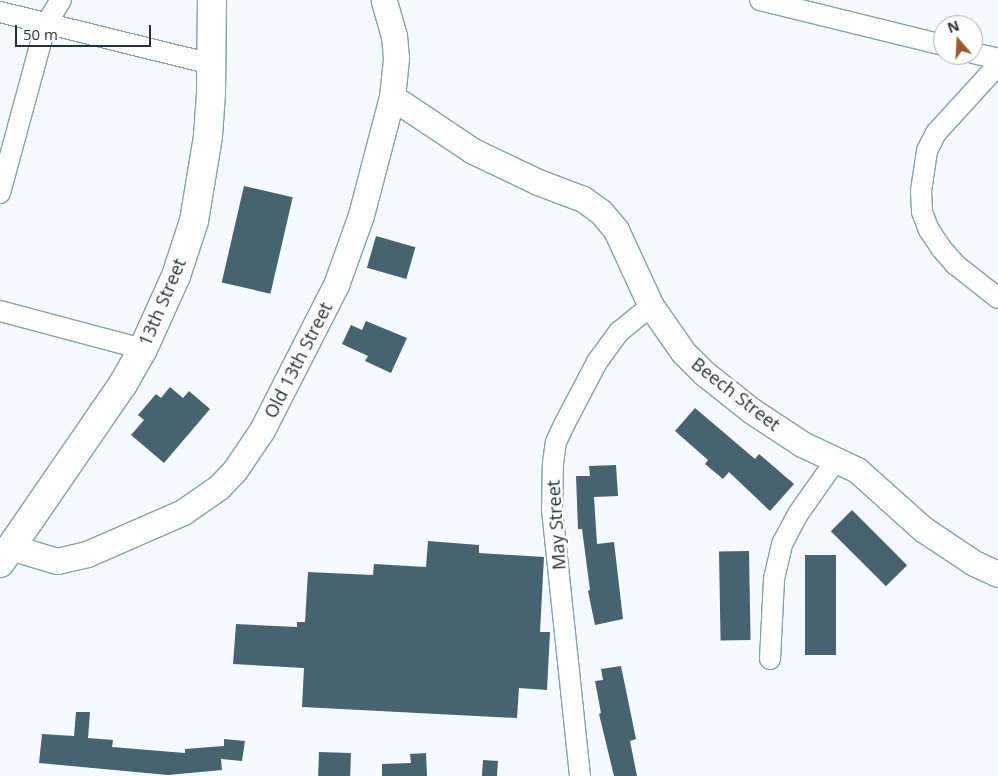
<!DOCTYPE html>
<html>
<head>
<meta charset="utf-8">
<style>
  body { margin:0 }
  #map { position:relative; width:998px; height:776px; overflow:hidden; background:#f4fafe; font-family:"Open Sans",sans-serif }
  div>[style] { position:absolute }
  [style*='--x'] { left:calc(var(--x)*1px); top:calc(var(--y)*1px); width:calc(var(--w)*1px); rotate:calc(var(--a)*1deg) }
  .building>* { inset:0; background:#486370; transform-origin:0 0 }
  .roads { filter:drop-shadow(1px 0 #85a1b0) drop-shadow(-1px 0 #85a1b0) drop-shadow(0 1px #85a1b0) drop-shadow(0 -1px #85a1b0) }
  .minor>* { height:20px; margin:-10px; padding:0 10px; transform-origin:10px; border-radius:10px; background:#fff }
  .tertiary>* { height:25px; margin:-12.5px; padding:0 12.5px; transform-origin:12.5px; border-radius:12.5px; background:#fff }
  .primary>* { height:28px; margin:-14px; padding:0 14px; transform-origin:14px; border-radius:14px; background:#fff }
  span { translate:-50% -50%; white-space:nowrap; text-align:center; line-height:1.15; -webkit-text-stroke:5px #fff; paint-order:stroke }
  .street-label { font-size:18px; color:#263137 }
  .north { position:absolute; left:933px; top:15px; width:50px; height:50px; box-sizing:border-box; background:#fff; border:1px solid #a8adaf; border-radius:50%; rotate:341deg; font-size:14px; font-weight:700; line-height:20px; text-align:center; color:#263137 }
  .north::after { content:''; display:block; margin:auto; width:18px; height:22px; background:#9e592c; clip-path:polygon(50% 0,100% 100%,50% 72%,0 100%) }
  .scale { position:absolute; left:15px; top:25px; width:136px; height:22px; box-sizing:border-box; border:2px solid #263137; border-top:0; padding-left:6px; font-size:15px; line-height:18px; white-space:nowrap; color:#263137; -webkit-text-stroke:4px #fff; paint-order:stroke }
</style>
</head>
<body>
<div id="map">
  <div class="building">
    <div style="left:244px;top:186px;width:50px;height:99px;rotate:13deg"></div>
    <div style="left:376px;top:236px;width:41px;height:33px;rotate:16deg"></div>
    <div style="clip-path:polygon(366px 321px,407px 338px,391px 373px,365px 361px,368px 356px,342px 344px,351px 325px,362px 330px)"></div>
    <div style="clip-path:polygon(170px 387px,183px 398px,189px 391px,210px 409px,164px 463px,131px 435px,144px 420px,138px 415px,156px 394px,161px 398px)"></div>
    <div style="clip-path:polygon(695px 408px,755px 459px,759px 454px,794px 484px,770px 511px,729px 472px,723px 479px,705px 464px,708px 460px,675px 431px)"></div>
    <div style="clip-path:polygon(616px 465px,618px 496px,594px 497px,597px 544px,614px 542px,623px 619px,595px 625px,588px 591px,590px 590px,582px 529px,578px 529px,576px 476px,590px 476px,589px 466px)"></div>
    <div style="left:852px;top:510px;width:78px;height:30px;rotate:45deg"></div>
    <div style="clip-path:polygon(428px 541px,479px 545px,479px 553px,544px 557px,540px 632px,550px 632px,547px 690px,519px 688px,517px 718px,302px 707px,304px 668px,233px 664px,236px 624px,297px 627px,297px 622px,305px 622px,308px 572px,373px 575px,374px 564px,426px 567px)"></div>
    <div style="left:749px;top:551px;width:89px;height:30px;rotate:89deg"></div>
    <div style="left:805px;top:555px;width:31px;height:100px"></div>
    <div style="clip-path:polygon(621px 666px,636px 739px,630px 741px,637px 776px,614px 776px,599px 714px,601px 713px,595px 681px,603px 680px,601px 669px)"></div>
    <div style="clip-path:polygon(76px 712px,90px 712px,88px 738px,113px 740px,112px 747px,185px 753px,185px 749px,224px 746px,224px 739px,245px 741px,242px 761px,221px 759px,222px 770px,168px 775px,39px 763px,42px 734px,74px 736px)"></div>
    <div style="left:319px;top:752px;width:32px;height:24px;rotate:2deg"></div>
    <div style="clip-path:polygon(426px 753px,427px 776px,382px 776px,382px 764px,411px 763px,410px 754px)"></div>
    <div style="left:483px;top:760px;width:15px;height:16px;rotate:4deg"></div>
  </div>
  <div class="roads">
    <div class="minor">
      <div style="--x:760;--y:0;--w:188;--a:13.8"></div>
      <div style="--x:0;--y:12;--w:218;--a:13.8"></div>
      <div style="--x:973;--y:53;--w:26;--a:13"></div>
      <div style="--x:998;--y:65;--w:92;--a:132.4"></div>
      <div style="--x:936;--y:133;--w:20;--a:117"></div>
      <div style="--x:927;--y:151;--w:40;--a:98.5"></div>
      <div style="--x:921;--y:191;--w:21;--a:87"></div>
      <div style="--x:922;--y:212;--w:19;--a:69"></div>
      <div style="--x:929;--y:230;--w:22;--a:56"></div>
      <div style="--x:941;--y:248;--w:23;--a:49"></div>
      <div style="--x:956;--y:265;--w:53;--a:38.2"></div>
      <div style="--x:0;--y:193;--w:175;--a:-74.8"></div>
      <div style="--x:46;--y:24;--w:28;--a:-58"></div>
      <div style="--x:0;--y:311;--w:148;--a:14.9"></div>
      <div style="--x:770;--y:659;--w:80;--a:-87.1"></div>
      <div style="--x:774;--y:579;--w:36;--a:-77"></div>
      <div style="--x:782;--y:544;--w:34;--a:-62"></div>
      <div style="--x:798;--y:514;--w:66;--a:-54.9"></div>
      <div style="--x:580;--y:776;--w:268;--a:-96"></div>
      <div style="--x:552;--y:509;--w:46;--a:-88.8"></div>
      <div style="--x:553;--y:463;--w:21;--a:-82"></div>
      <div style="--x:556;--y:442;--w:21;--a:-65"></div>
      <div style="--x:565;--y:423;--w:69;--a:-62.3"></div>
      <div style="--x:597;--y:362;--w:37;--a:-54"></div>
      <div style="--x:619;--y:332;--w:41;--a:-39.1"></div>
    </div>
    <div class="tertiary">
      <div style="--x:392;--y:97;--w:97;--a:33.7"></div>
      <div style="--x:473;--y:151;--w:72;--a:25.5"></div>
      <div style="--x:538;--y:182;--w:48;--a:20.7"></div>
      <div style="--x:583;--y:199;--w:22;--a:36"></div>
      <div style="--x:601;--y:212;--w:23;--a:50"></div>
      <div style="--x:616;--y:230;--w:84;--a:65.3"></div>
      <div style="--x:651;--y:306;--w:56;--a:55.2"></div>
      <div style="--x:683;--y:352;--w:30;--a:45"></div>
      <div style="--x:704;--y:373;--w:61;--a:38.4"></div>
      <div style="--x:752;--y:411;--w:60;--a:33.4"></div>
      <div style="--x:802;--y:444;--w:61;--a:25.3"></div>
      <div style="--x:857;--y:470;--w:89;--a:41.8"></div>
      <div style="--x:923;--y:529;--w:61;--a:33.7"></div>
      <div style="--x:974;--y:563;--w:26;--a:25"></div>
      <div style="--x:10;--y:547;--w:49;--a:16.6"></div>
      <div style="--x:57;--y:561;--w:31;--a:-13"></div>
      <div style="--x:87;--y:554;--w:105;--a:-23.6"></div>
      <div style="--x:183;--y:512;--w:44;--a:-34.8"></div>
      <div style="--x:219;--y:487;--w:23;--a:-47"></div>
      <div style="--x:235;--y:470;--w:48;--a:-56"></div>
      <div style="--x:262;--y:430;--w:163;--a:-63"></div>
      <div style="--x:336;--y:285;--w:74;--a:-70.3"></div>
      <div style="--x:361;--y:215;--w:122;--a:-75.3"></div>
      <div style="--x:392;--y:97;--w:39;--a:-84"></div>
      <div style="--x:396;--y:58;--w:22;--a:-95"></div>
      <div style="--x:394;--y:36;--w:37;--a:-106"></div>
    </div>
    <div class="primary">
      <div style="--x:0;--y:563;--w:217;--a:-55.5"></div>
      <div style="--x:123;--y:384;--w:40;--a:-60.3"></div>
      <div style="--x:143;--y:349;--w:80;--a:-65.7"></div>
      <div style="--x:176;--y:276;--w:58;--a:-71.9"></div>
      <div style="--x:194;--y:221;--w:86;--a:-80.6"></div>
      <div style="--x:208;--y:136;--w:43;--a:-86"></div>
      <div style="--x:211;--y:93;--w:93;--a:-89.4"></div>
    </div>
  </div>
  <div class="street-label">
    <span style="left:162px;top:302px;rotate:-67deg">13th Street</span>
    <span style="left:298px;top:360px;rotate:-63deg">Old 13th Street</span>
    <span style="left:736px;top:394px;rotate:38deg">Beech Street</span>
    <span style="left:556px;top:525px;rotate:-94deg">May Street</span>
  </div>
  <div class="north">N</div>
  <div class="scale">50 m</div>
</div>
</body>
</html>
